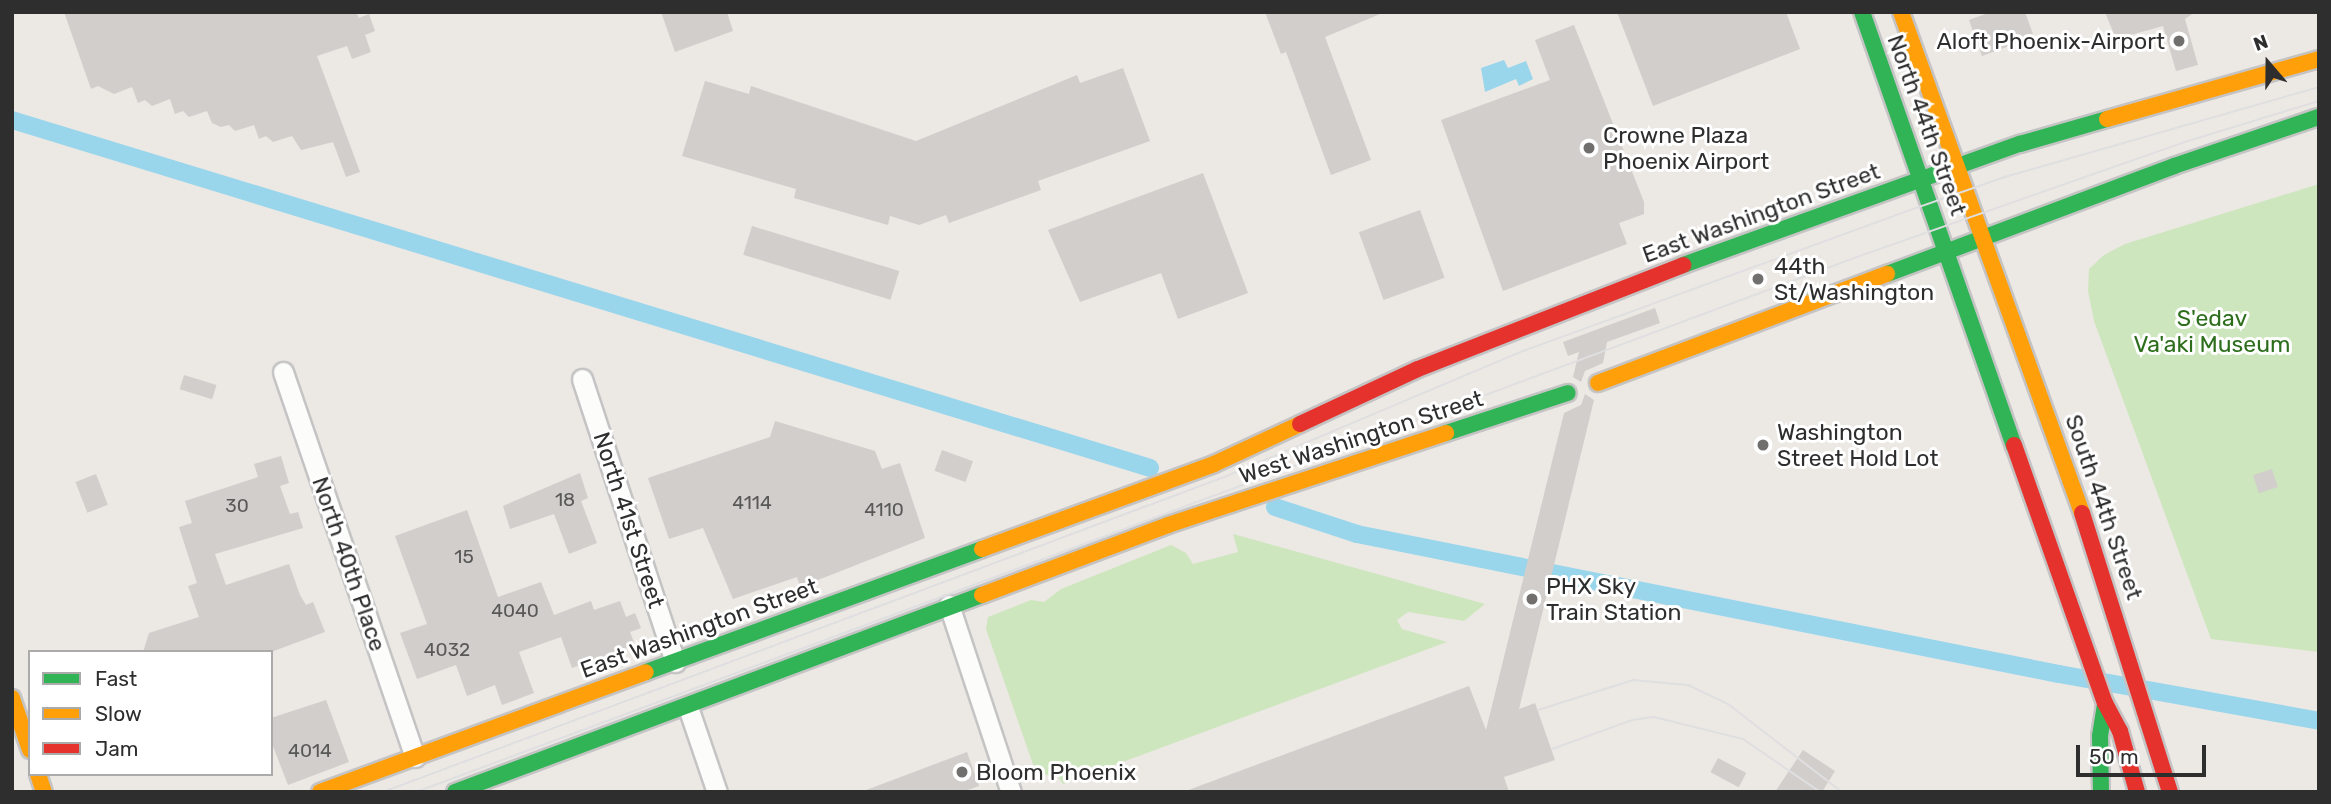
<!DOCTYPE html>
<html>
<head>
<meta charset="utf-8">
<style>
  body { margin:0 }
  #map { position:relative; width:2331px; height:804px; overflow:hidden; background:#ece8e4; font-family:Rubik,sans-serif }
  div>[style] { position:absolute }
  [style*='--x'] { left:calc(var(--x)*1px); top:calc(var(--y)*1px); width:calc(var(--w)*1px); rotate:calc(var(--a)*1deg) }
  .green>* { inset:0; background:#cee6be }
  .water>* { inset:0; background:#99d6ec }
  .canal>* { height:18px; margin:-9px; padding:0 9px; transform-origin:9px; border-radius:9px; background:#99d6ec }
  .building>* { inset:0; background:#d1cecb; transform-origin:0 0 }
  .roads { filter:drop-shadow(2px 0 #c5c4c5) drop-shadow(-2px 0 #c5c4c5) drop-shadow(0 2px #c5c4c5) drop-shadow(0 -2px #c5c4c5) }
  .street>* { height:19px; margin:-9.5px; padding:0 9.5px; transform-origin:9.5px; border-radius:9.5px; background:#fcfcfb }
  .fast>* { height:16px; margin:-8px; padding:0 8px; transform-origin:8px; border-radius:8px; background:#30b455 }
  .slow>* { height:16px; margin:-8px; padding:0 8px; transform-origin:8px; border-radius:8px; background:#ff9f0a }
  .jam>* { height:16px; margin:-8px; padding:0 8px; transform-origin:8px; border-radius:8px; background:#e5322d }
  .tram>* { height:2px; margin:-1px; padding:0 1px; transform-origin:1px; border-radius:1px; background:#dfdfe1 }
  .dots>* { width:19px; height:19px; translate:-50% -50%; box-sizing:border-box; border:4px solid #fff; border-radius:50% }
  span { translate:-50% -50%; white-space:nowrap; text-align:center; line-height:1.15; -webkit-text-stroke:6px #fff; paint-order:stroke }
  .number-label { font-size:19px; color:#585857 }
  .number-label span { -webkit-text-stroke-width:0 }
  .poi-label { font-size:23px; color:#2e2e2e }
  .right { translate:-100% -50%; text-align:right }
  .left { translate:0 -50%; text-align:left }
  .street-label { font-size:23px; color:#2e2e2e }
  .park-label { font-size:23px; color:#2c6e1b }
  .frame { position:absolute; inset:0; border:14px solid #2e2e2e; pointer-events:none }
  .legend { position:absolute; left:28px; top:650px; width:245px; height:126px; box-sizing:border-box; background:#fff; border:2px solid #ababab; margin:0; padding:9px 12px; list-style:none; font-size:21px; color:#2e2e2e }
  .legend li { display:flex; align-items:center; gap:14px; height:35px }
  .legend b { width:35px; border:2px solid #ababab }
  .north { position:absolute; left:2233px; top:28px; width:70px; height:70px; -webkit-text-stroke:5px #fff; paint-order:stroke; rotate:340deg; font-size:19px; font-weight:700; line-height:28px; text-align:center; color:#2e2e2e }
  .north::after { content:''; display:block; margin:auto; width:24px; height:32px; background:#2e2e2e; clip-path:polygon(50% 0,100% 100%,50% 72%,0 100%) }
  .scale { position:absolute; left:2076px; top:745px; width:130px; height:32px; box-sizing:border-box; border:4px solid #2e2e2e; border-top:0; padding-left:9px; font-size:21px; line-height:24px; white-space:nowrap; color:#2e2e2e; -webkit-text-stroke:5px #fff; paint-order:stroke }
</style>
</head>
<body>
<div id="map">
  <div class="green">
    <div style="clip-path:polygon(2319px 184px,2319px 652px,2211px 639px,2094px 321px,2088px 291px,2089px 269px,2104px 255px,2125px 244px)"></div>
    <div style="clip-path:polygon(1233px 534px,1485px 604px,1464px 621px,1408px 612px,1397px 620px,1402px 629px,1447px 642px,1063px 784px,1058px 777px,1036px 773px,986px 629px,988px 617px,1031px 600px,1044px 602px,1061px 589px,1171px 545px,1186px 553px,1193px 564px,1238px 552px)"></div>
  </div>
  <div class="water">
    <div style="clip-path:polygon(1504px 60px,1508px 68px,1526px 61px,1533px 79px,1519px 86px,1516px 79px,1485px 92px,1481px 68px)"></div>
  </div>
  <div class="canal">
    <div style="--x:12;--y:120;--w:1190;--a:17"></div>
    <div style="--x:1275;--y:507;--w:86;--a:18.2"></div>
    <div style="--x:1357;--y:534;--w:716;--a:11.28"></div>
    <div style="--x:2059;--y:674;--w:264;--a:10.2"></div>
  </div>
  <div class="building">
    <div style="clip-path:polygon(64px 12px,356px 12px,359px 18px,369px 14px,375px 31px,365px 35px,371px 52px,352px 59px,347px 46px,317px 56px,360px 172px,346px 177px,333px 142px,301px 150px,292px 136px,273px 142px,266px 136px,259px 139px,254px 125px,235px 131px,229px 125px,221px 127px,212px 123px,207px 111px,189px 117px,183px 111px,175px 114px,170px 99px,152px 106px,145px 100px,138px 103px,132px 87px,114px 94px,98px 86px,91px 89px)"></div>
    <div style="clip-path:polygon(661px 12px,727px 12px,733px 31px,675px 52px)"></div>
    <div style="clip-path:polygon(1265px 12px,1385px 12px,1325px 37px,1371px 160px,1331px 175px,1286px 52px,1281px 54px)"></div>
    <div style="clip-path:polygon(1617px 12px,1786px 12px,1800px 49px,1653px 106px)"></div>
    <div style="clip-path:polygon(1991px 12px,2025px 12px,2034px 37px,1982px 56px,1969px 20px)"></div>
    <div style="clip-path:polygon(2105px 12px,2195px 12px,2185px 19px,2198px 65px,2176px 71px,2163px 26px,2116px 39px)"></div>
    <div style="clip-path:polygon(1574px 25px,1644px 202px,1644px 214px,1619px 223px,1627px 244px,1503px 291px,1441px 120px,1550px 80px,1535px 40px)"></div>
    <div style="clip-path:polygon(1123px 68px,1150px 141px,1038px 181px,1041px 190px,949px 223px,946px 215px,919px 225px,890px 216px,888px 225px,794px 198px,796px 189px,682px 156px,705px 81px,749px 94px,751px 86px,916px 141px,1077px 75px,1080px 83px)"></div>
    <div style="clip-path:polygon(1203px 173px,1248px 293px,1178px 319px,1161px 273px,1080px 302px,1048px 230px)"></div>
    <div style="left:1420px;top:210px;width:72px;height:65px;rotate:70deg"></div>
    <div style="left:752px;top:226px;width:154px;height:30px;rotate:17deg"></div>
    <div style="clip-path:polygon(1655px 308px,1660px 323px,1607px 342px,1603px 363px,1585px 371px,1581px 382px,1573px 377px,1579px 352px,1568px 356px,1563px 342px)"></div>
    <div style="left:184px;top:375px;width:34px;height:15px;rotate:17deg"></div>
    <div style="clip-path:polygon(1585px 394px,1594px 400px,1519px 709px,1535px 703px,1555px 760px,1504px 777px,1509px 792px,1183px 792px,1469px 686px,1486px 730px,1564px 413px,1581px 405px)"></div>
    <div style="clip-path:polygon(775px 421px,875px 451px,882px 469px,900px 463px,925px 538px,800px 587px,797px 577px,733px 599px,703px 528px,669px 539px,648px 478px,770px 437px)"></div>
    <div style="left:942px;top:450px;width:33px;height:22px;rotate:20deg"></div>
    <div style="clip-path:polygon(281px 456px,289px 483px,280px 486px,290px 514px,298px 512px,303px 528px,215px 554px,226px 585px,289px 564px,300px 595px,306px 605px,313px 602px,325px 632px,271px 652px,143px 652px,149px 633px,199px 617px,188px 586px,197px 583px,179px 527px,192px 523px,185px 501px,258px 477px,254px 464px)"></div>
    <div style="left:2272px;top:469px;width:19px;height:20px;rotate:72deg"></div>
    <div style="clip-path:polygon(580px 473px,588px 498px,581px 501px,597px 543px,569px 554px,554px 514px,510px 529px,503px 506px)"></div>
    <div style="left:96px;top:474px;width:33px;height:22px;rotate:69deg"></div>
    <div style="clip-path:polygon(467px 510px,498px 597px,541px 582px,554px 615px,591px 601px,594px 610px,620px 601px,626px 617px,635px 613px,641px 628px,630px 632px,635px 645px,572px 668px,561px 637px,519px 652px,534px 693px,502px 705px,495px 685px,467px 696px,456px 665px,417px 679px,400px 633px,427px 624px,395px 536px)"></div>
    <div style="clip-path:polygon(326px 700px,349px 762px,288px 785px,271px 741px,271px 718px)"></div>
    <div style="clip-path:polygon(1803px 750px,1835px 771px,1822px 792px,1775px 792px)"></div>
    <div style="clip-path:polygon(967px 752px,979px 786px,962px 792px,861px 792px)"></div>
    <div style="left:1718px;top:758px;width:32px;height:16px;rotate:28deg"></div>
  </div>
  <div class="roads">
    <div class="street">
      <div style="--x:283;--y:372;--w:407;--a:71.1"></div>
      <div style="--x:582;--y:379;--w:298;--a:71.8"></div>
      <div style="--x:949;--y:605;--w:197;--a:71.7"></div>
      <div style="--x:688;--y:707;--w:90;--a:71.2"></div>
    </div>
    <div class="fast">
      <div style="--x:1862;--y:12;--w:459;--a:70.7"></div>
      <div style="--x:1683;--y:265;--w:358;--a:-19.8"></div>
      <div style="--x:2020;--y:144;--w:91;--a:-16"></div>
      <div style="--x:1887;--y:274;--w:307;--a:-20.6"></div>
      <div style="--x:2174;--y:166;--w:153;--a:-18.7"></div>
      <div style="--x:1446;--y:433;--w:128;--a:-18.2"></div>
      <div style="--x:646;--y:672;--w:358;--a:-20.1"></div>
      <div style="--x:455;--y:792;--w:563;--a:-20.5"></div>
      <div style="--x:2101;--y:792;--w:56;--a:-91"></div>
      <div style="--x:2100;--y:736;--w:33;--a:-81"></div>
    </div>
    <div class="slow">
      <div style="--x:1901;--y:12;--w:533;--a:70.14"></div>
      <div style="--x:2107;--y:119;--w:220;--a:-15.8"></div>
      <div style="--x:1598;--y:383;--w:309;--a:-20.7"></div>
      <div style="--x:982;--y:549;--w:247;--a:-20.1"></div>
      <div style="--x:1214;--y:464;--w:95;--a:-24.9"></div>
      <div style="--x:982;--y:595;--w:199;--a:-20.6"></div>
      <div style="--x:1168;--y:525;--w:293;--a:-18.3"></div>
      <div style="--x:12;--y:698;--w:55;--a:70.9"></div>
      <div style="--x:38;--y:774;--w:19;--a:72"></div>
      <div style="--x:320;--y:792;--w:347;--a:-20.2"></div>
    </div>
    <div class="jam">
      <div style="--x:1300;--y:424;--w:130;--a:-25"></div>
      <div style="--x:1418;--y:369;--w:285;--a:-21.4"></div>
      <div style="--x:2014;--y:445;--w:274;--a:70.6"></div>
      <div style="--x:2105;--y:703;--w:32;--a:62"></div>
      <div style="--x:2120;--y:731;--w:63;--a:74.4"></div>
      <div style="--x:2082;--y:513;--w:293;--a:72.5"></div>
    </div>
  </div>
  <div class="tram">
    <div style="--x:1538;--y:710;--w:100;--a:-17.5"></div>
    <div style="--x:1633;--y:680;--w:55;--a:5.2"></div>
    <div style="--x:1688;--y:685;--w:44;--a:25.4"></div>
    <div style="--x:1728;--y:704;--w:144;--a:37.7"></div>
    <div style="--x:1552;--y:749;--w:85;--a:-19.9"></div>
    <div style="--x:1632;--y:720;--w:22;--a:-8"></div>
    <div style="--x:1654;--y:717;--w:92;--a:13.9"></div>
    <div style="--x:1743;--y:739;--w:93;--a:34.5"></div>
    <div style="--x:383;--y:792;--w:901;--a:-20.53"></div>
    <div style="--x:1227;--y:476;--w:321;--a:-22.9"></div>
    <div style="--x:1523;--y:351;--w:394;--a:-20"></div>
    <div style="--x:1893;--y:216;--w:119;--a:-19.2"></div>
    <div style="--x:2005;--y:177;--w:327;--a:-16"></div>
    <div style="--x:416;--y:792;--w:1549;--a:-20.37"></div>
    <div style="--x:1868;--y:253;--w:339;--a:-19.3"></div>
    <div style="--x:2188;--y:141;--w:137;--a:-17"></div>
  </div>
  <div class="dots">
    <div style="left:2179px;top:41px;background:#706f6e"></div>
    <div style="left:1589px;top:148px;background:#706f6e"></div>
    <div style="left:1758px;top:279px;background:#706f6e"></div>
    <div style="left:1763px;top:445px;background:#706f6e"></div>
    <div style="left:1532px;top:599px;background:#706f6e"></div>
    <div style="left:962px;top:772px;background:#706f6e"></div>
  </div>
  <div class="number-label">
    <span style="left:565px;top:500px">18</span>
    <span style="left:752px;top:503px">4114</span>
    <span style="left:237px;top:506px">30</span>
    <span style="left:884px;top:510px">4110</span>
    <span style="left:464px;top:557px">15</span>
    <span style="left:515px;top:611px">4040</span>
    <span style="left:447px;top:650px">4032</span>
    <span style="left:310px;top:751px">4014</span>
  </div>
  <div class="poi-label">
    <span class="right" style="left:2165px;top:41px">Aloft Phoenix-Airport</span>
    <span class="left" style="left:1603px;top:148px">Crowne Plaza<br>Phoenix Airport</span>
    <span class="left" style="left:1774px;top:279px">44th<br>St/Washington</span>
    <span class="left" style="left:1777px;top:445px">Washington<br>Street Hold Lot</span>
    <span class="left" style="left:1546px;top:599px">PHX Sky<br>Train Station</span>
    <span class="left" style="left:976px;top:772px">Bloom Phoenix</span>
  </div>
  <div class="street-label">
    <span style="left:1927px;top:125px;rotate:70deg">North 44th Street</span>
    <span style="left:1761px;top:213px;rotate:-20deg">East Washington Street</span>
    <span style="left:1361px;top:437px;rotate:-18deg">West Washington Street</span>
    <span style="left:2104px;top:507px;rotate:71deg">South 44th Street</span>
    <span style="left:629px;top:520px;rotate:72deg">North 41st Street</span>
    <span style="left:349px;top:564px;rotate:71deg">North 40th Place</span>
    <span style="left:699px;top:628px;rotate:-20deg">East Washington Street</span>
  </div>
  <div class="park-label">
    <span style="left:2212px;top:331px">S'edav<br>Va'aki Museum</span>
  </div>
  <div class="frame"></div>
  <ul class="legend">
  <li><b style="height:9px;background:#30b455"></b>Fast</li>
  <li><b style="height:9px;background:#ff9f0a"></b>Slow</li>
  <li><b style="height:9px;background:#e5322d"></b>Jam</li>
  </ul>
  <div class="north">N</div>
  <div class="scale">50 m</div>
</div>
</body>
</html>
